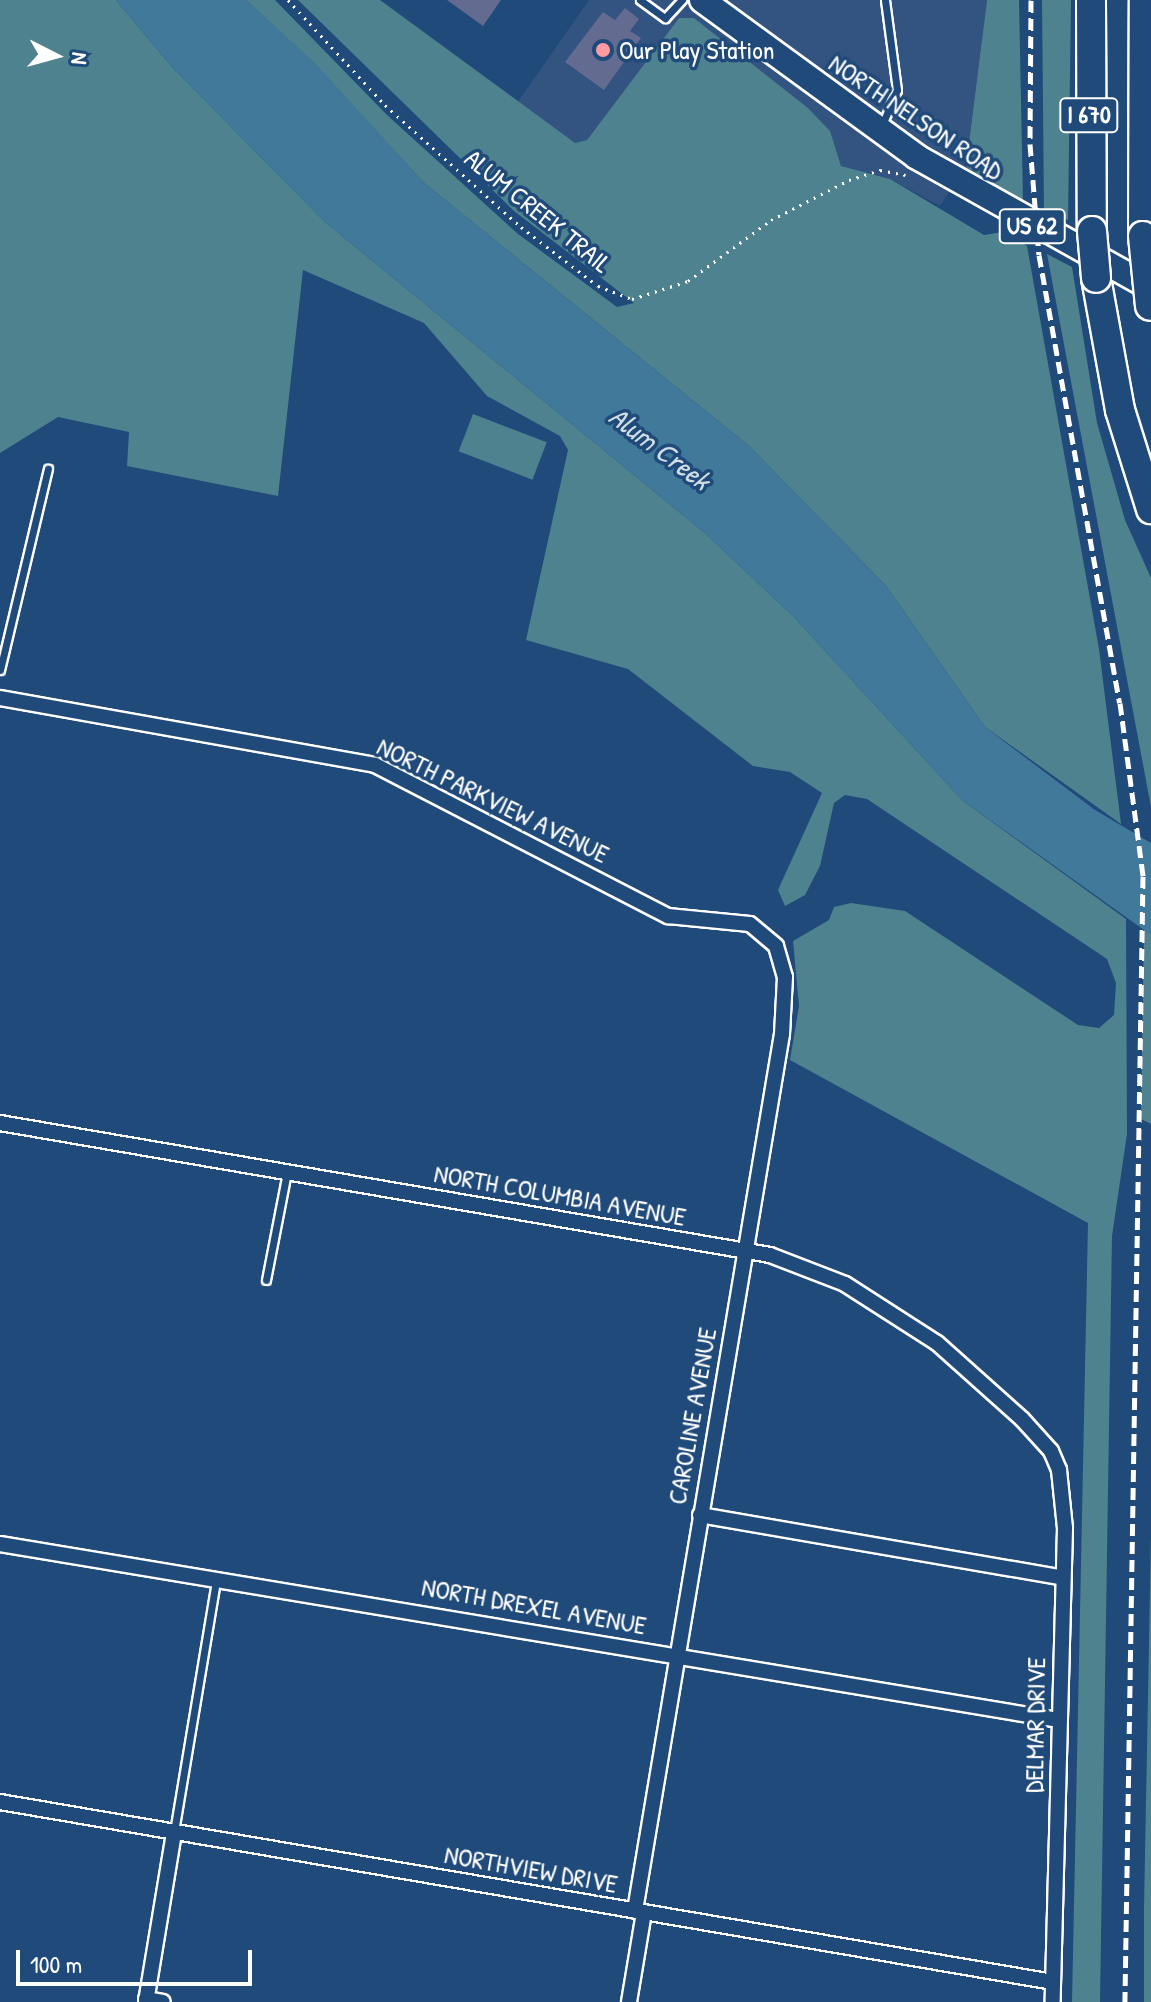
<!DOCTYPE html>
<html>
<head>
<meta charset="utf-8">
<style>
  body { margin:0 }
  #map { position:relative; width:1151px; height:2002px; overflow:hidden; background:#1f4a7a; font-family:"Patrick Hand",sans-serif }
  div>[style] { position:absolute }
  [style*='--x'] { left:calc(var(--x)*1px); top:calc(var(--y)*1px); width:calc(var(--w)*1px); rotate:calc(var(--a)*1deg) }
  .built>* { inset:0; background:#335481 }
  .green>* { inset:0; background:#4f828f; transform-origin:0 0 }
  .water>* { inset:0; background:#41799a }
  .building>* { inset:0; background:#636b91 }
  .path>* { height:3px; margin-top:-1.5px; transform-origin:0; background:repeating-linear-gradient(90deg,#fff 0 2px,transparent 0 8px) }
  .roads { filter:drop-shadow(2px 0 #fff) drop-shadow(-2px 0 #fff) drop-shadow(0 2px #fff) drop-shadow(0 -2px #fff) }
  .lane>* { height:7px; margin:-3.5px; padding:0 3.5px; transform-origin:3.5px; border-radius:3.5px; background:#1f4a7a }
  .street>* { height:14px; margin:-7px; padding:0 7px; transform-origin:7px; border-radius:7px; background:#1f4a7a }
  .primary>* { height:24px; margin:-12px; padding:0 12px; transform-origin:12px; border-radius:12px; background:#1f4a7a }
  .highway>* { height:28px; margin:-14px; padding:0 14px; transform-origin:14px; border-radius:14px; background:#1f4a7a }
  .rail>* { height:5px; margin-top:-2.5px; transform-origin:0; background:repeating-linear-gradient(90deg,#fff 0 12px,transparent 0 18px) }
  .bridges { filter:drop-shadow(2px 0 #fff) drop-shadow(-2px 0 #fff) drop-shadow(0 2px #fff) drop-shadow(0 -2px #fff) }
  .highway-bridge>* { height:28px; margin:-14px; padding:0 14px; transform-origin:14px; border-radius:14px; background:#1f4a7a }
  .dots>* { width:22px; height:22px; translate:-50% -50%; box-sizing:border-box; border:4px solid #1f4a7a; border-radius:50% }
  span { translate:-50% -50%; white-space:nowrap; text-align:center; line-height:1.15; -webkit-text-stroke:7px #1f4a7a; paint-order:stroke }
  .shield-label span { padding:2px 6px; background:#1f4a7a; border:2px solid; border-radius:6px; -webkit-text-stroke-width:0 }
  .shield-label { font-size:24px; color:#fff; font-weight:700 }
  .poi-label { font-size:26px; color:#fff }
  .left { translate:0 -50%; text-align:left }
  .street-label { font-size:26px; color:#fff }
  .water-label { font-size:28px; color:#d0dee6; font-style:italic }
  .north { position:absolute; left:16px; top:16px; width:80px; height:80px; -webkit-text-stroke:6px #1f4a7a; paint-order:stroke; rotate:96deg; font-size:22px; font-weight:700; line-height:32px; text-align:center; color:#fff }
  .north::after { content:''; display:block; margin:auto; width:28px; height:36px; background:#fff; clip-path:polygon(50% 0,100% 100%,50% 72%,0 100%) }
  .scale { position:absolute; left:16px; top:1950px; width:236px; height:36px; box-sizing:border-box; border:4px solid #fff; border-top:0; padding-left:10px; font-size:24px; line-height:28px; white-space:nowrap; color:#fff; -webkit-text-stroke:6px #1f4a7a; paint-order:stroke }
</style>
</head>
<body>
<div id="map">
  <div class="built">
    <div style="clip-path:polygon(589px 0,987px 0,966px 167px,940px 206px,890px 179px,841px 166px,830px 131px,808px 108px,694px 18px,679px 18px,587px 140px,575px 143px,517px 103px)"></div>
  </div>
  <div class="green">
    <div style="clip-path:polygon(0 0,116px 0,172px 67px,325px 222px,706px 534px,794px 617px,962px 800px,1126px 919px,1127px 1134px,1112px 1236px,1100px 2002px,1072px 2002px,1088px 1223px,790px 1060px,799px 1006px,793px 941px,829px 920px,834px 907px,851px 903px,905px 911px,1078px 1025px,1099px 1028px,1114px 1015px,1116px 983px,1107px 959px,867px 799px,845px 795px,834px 803px,820px 866px,805px 895px,785px 906px,778px 890px,822px 793px,790px 772px,753px 766px,628px 669px,526px 640px,568px 450px,560px 436px,487px 396px,424px 323px,303px 270px,278px 496px,127px 466px,129px 432px,58px 417px,0 453px)"></div>
    <div style="clip-path:polygon(246px 0,275px 0,387px 115px,518px 234px,617px 307px,634px 303px,514px 211px,298px 0,380px 0,575px 143px,587px 140px,679px 18px,694px 18px,808px 108px,830px 131px,841px 166px,890px 179px,984px 235px,1003px 232px,1027px 246px,1099px 649px,1121px 824px,985px 727px,886px 586px,749px 446px,423px 182px,314px 63px)"></div>
    <div style="clip-path:polygon(987px 0,1019px 0,1023px 201px,966px 167px)"></div>
    <div style="clip-path:polygon(1042px 0,1071px 0,1068px 220px,1044px 211px)"></div>
    <div style="clip-path:polygon(1047px 254px,1072px 267px,1097px 423px,1125px 520px,1151px 578px,1151px 807px)"></div>
    <div style="left:473px;top:414px;width:79px;height:40px;rotate:21deg"></div>
    <div style="clip-path:polygon(1144px 928px,1151px 933px,1151px 1124px,1141px 1119px)"></div>
    <div style="clip-path:polygon(1151px 1536px,1151px 2002px,1144px 2002px,1144px 1908px)"></div>
  </div>
  <div class="water">
    <div style="clip-path:polygon(116px 0,246px 0,314px 62px,423px 182px,749px 446px,886px 586px,985px 727px,1095px 810px,1151px 843px,1151px 935px,962px 800px,794px 617px,706px 534px,325px 222px,172px 67px)"></div>
  </div>
  <div class="building">
    <div style="clip-path:polygon(447px 0,501px 0,483px 26px)"></div>
    <div style="clip-path:polygon(625px 8px,639px 19px,630px 31px,641px 38px,604px 90px,565px 62px,603px 12px,615px 20px)"></div>
  </div>
  <div class="path">
    <div style="--x:288;--y:0;--w:143;--a:47.3"></div>
    <div style="--x:385;--y:105;--w:183;--a:41.9"></div>
    <div style="--x:521;--y:227;--w:97;--a:37.5"></div>
    <div style="--x:598;--y:286;--w:36;--a:21"></div>
    <div style="--x:632;--y:299;--w:59;--a:-17.8"></div>
    <div style="--x:688;--y:281;--w:103;--a:-36.3"></div>
    <div style="--x:771;--y:220;--w:88;--a:-27.1"></div>
    <div style="--x:849;--y:180;--w:33;--a:-18"></div>
    <div style="--x:880;--y:170;--w:26;--a:11"></div>
  </div>
  <div class="roads">
    <div class="lane">
      <div style="--x:640;--y:0;--w:31;--a:36"></div>
      <div style="--x:665;--y:18;--w:25;--a:-47"></div>
      <div style="--x:882;--y:125;--w:38;--a:-67"></div>
      <div style="--x:897;--y:90;--w:91;--a:-97.6"></div>
      <div style="--x:0;--y:670;--w:207;--a:-76.6"></div>
      <div style="--x:266;--y:1280;--w:110;--a:-79"></div>
      <div style="--x:174;--y:1832;--w:255;--a:-80.5"></div>
    </div>
    <div class="street">
      <div style="--x:0;--y:698;--w:381;--a:10.1"></div>
      <div style="--x:375;--y:765;--w:330;--a:27.3"></div>
      <div style="--x:668;--y:916;--w:82;--a:5.6"></div>
      <div style="--x:750;--y:924;--w:34;--a:40"></div>
      <div style="--x:776;--y:946;--w:32;--a:74"></div>
      <div style="--x:785;--y:977;--w:57;--a:93"></div>
      <div style="--x:782;--y:1034;--w:889;--a:99.52"></div>
      <div style="--x:0;--y:1123;--w:781;--a:9.73"></div>
      <div style="--x:770;--y:1255;--w:80;--a:21.1"></div>
      <div style="--x:845;--y:1284;--w:109;--a:32.7"></div>
      <div style="--x:937;--y:1343;--w:114;--a:41.8"></div>
      <div style="--x:1022;--y:1419;--w:43;--a:47.8"></div>
      <div style="--x:1051;--y:1451;--w:21;--a:67"></div>
      <div style="--x:1059;--y:1470;--w:58;--a:84.1"></div>
      <div style="--x:1065;--y:1528;--w:474;--a:91.5"></div>
      <div style="--x:700;--y:1515;--w:368;--a:9.8"></div>
      <div style="--x:0;--y:1544;--w:1074;--a:9.44"></div>
      <div style="--x:0;--y:1802;--w:1068;--a:9.7"></div>
      <div style="--x:146;--y:1999;--w:17;--a:10"></div>
      <div style="--x:146;--y:2002;--w:172;--a:-80.6"></div>
      <div style="--x:629;--y:2002;--w:91;--a:-80.5"></div>
    </div>
    <div class="primary">
      <div style="--x:702;--y:0;--w:266;--a:36.1"></div>
      <div style="--x:917;--y:157;--w:268;--a:29.2"></div>
    </div>
    <div class="highway">
      <div style="--x:1091;--y:0;--w:231;--a:89.8"></div>
      <div style="--x:1143;--y:236;--w:236;--a:-89.8"></div>
      <div style="--x:1096;--y:278;--w:134;--a:79.7"></div>
      <div style="--x:1120;--y:410;--w:104;--a:72.6"></div>
    </div>
  </div>
  <div class="rail">
    <div style="--x:1031;--y:0;--w:144;--a:90.4"></div>
    <div style="--x:1030;--y:144;--w:111;--a:85.4"></div>
    <div style="--x:1039;--y:255;--w:455;--a:79.8"></div>
    <div style="--x:1120;--y:703;--w:175;--a:82.4"></div>
    <div style="--x:1143;--y:876;--w:1126;--a:90.92"></div>
  </div>
  <div class="bridges">
    <div class="highway-bridge">
      <div style="--x:1092;--y:231;--w:47;--a:85.1"></div>
      <div style="--x:1143;--y:236;--w:70;--a:84.3"></div>
    </div>
  </div>
  <div class="dots">
    <div style="left:603px;top:50px;background:#ff9aa2"></div>
  </div>
  <div class="shield-label">
    <span style="left:1089px;top:115px">I 670</span>
    <span style="left:1032px;top:226px">US 62</span>
  </div>
  <div class="poi-label">
    <span class="left" style="left:619px;top:50px">Our Play Station</span>
  </div>
  <div class="street-label">
    <span style="left:916px;top:117px;rotate:34deg">NORTH NELSON ROAD</span>
    <span style="left:538px;top:211px;rotate:39deg">ALUM CREEK TRAIL</span>
    <span style="left:493px;top:800px;rotate:26deg">NORTH PARKVIEW AVENUE</span>
    <span style="left:560px;top:1195px;rotate:10deg">NORTH COLUMBIA AVENUE</span>
    <span style="left:692px;top:1416px;rotate:-80deg">CAROLINE AVENUE</span>
    <span style="left:534px;top:1606px;rotate:10deg">NORTH DREXEL AVENUE</span>
    <span style="left:1035px;top:1725px;rotate:-89deg">DELMAR DRIVE</span>
    <span style="left:531px;top:1869px;rotate:10deg">NORTHVIEW DRIVE</span>
  </div>
  <div class="water-label">
    <span style="left:660px;top:448px;rotate:37deg">Alum Creek</span>
  </div>
  <div class="north">N</div>
  <div class="scale">100 m</div>
</div>
</body>
</html>
